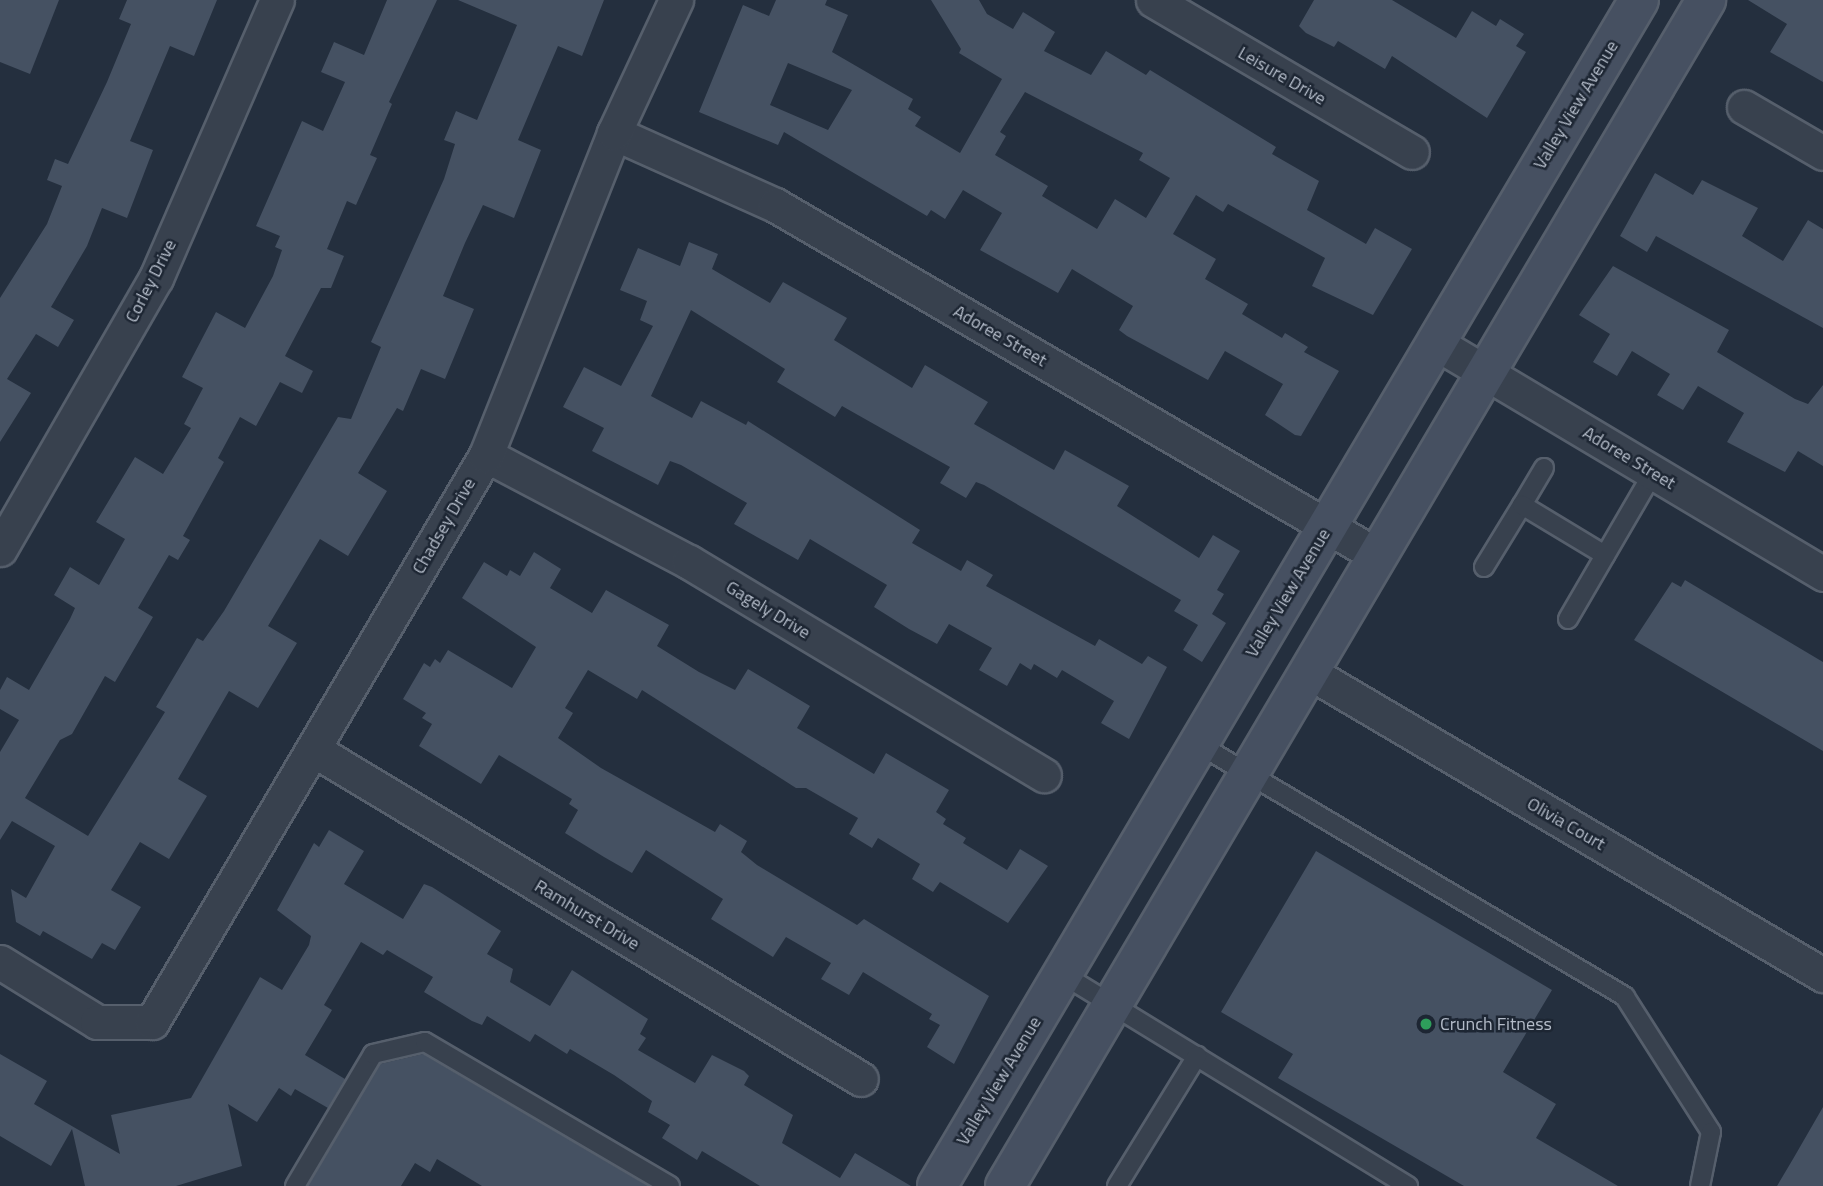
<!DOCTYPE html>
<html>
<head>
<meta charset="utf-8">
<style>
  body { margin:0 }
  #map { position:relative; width:1823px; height:1186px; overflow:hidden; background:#242f3e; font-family:"Titillium Web",sans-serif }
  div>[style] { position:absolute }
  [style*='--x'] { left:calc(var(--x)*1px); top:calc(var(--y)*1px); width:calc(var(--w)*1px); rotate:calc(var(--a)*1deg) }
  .building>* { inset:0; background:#455162 }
  .roads { filter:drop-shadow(2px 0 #565f6c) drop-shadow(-2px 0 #565f6c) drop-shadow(0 2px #565f6c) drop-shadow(0 -2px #565f6c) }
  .lane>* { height:18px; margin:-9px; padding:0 9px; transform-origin:9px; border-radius:9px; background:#38414e }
  .street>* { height:33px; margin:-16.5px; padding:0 16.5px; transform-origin:16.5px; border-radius:16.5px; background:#38414e }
  .secondary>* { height:38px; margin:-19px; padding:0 19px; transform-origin:19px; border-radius:19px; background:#465061 }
  .dots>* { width:19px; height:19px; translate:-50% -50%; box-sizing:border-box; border:4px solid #1d2633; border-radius:50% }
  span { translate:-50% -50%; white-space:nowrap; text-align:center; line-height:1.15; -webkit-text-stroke:5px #1d2633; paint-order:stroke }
  .street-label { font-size:18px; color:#b4bcc9 }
  .poi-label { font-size:18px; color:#b4bcc9 }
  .left { translate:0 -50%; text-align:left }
</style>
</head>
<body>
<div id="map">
  <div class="building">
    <div style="clip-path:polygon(0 0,59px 0,30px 74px,0 62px)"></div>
    <div style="clip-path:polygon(127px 0,217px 0,194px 56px,170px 46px,130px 141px,153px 150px,127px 218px,102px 208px,87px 246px,51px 307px,74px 320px,58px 347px,36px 334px,7px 379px,31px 393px,0 442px,0 298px,47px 224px,62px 186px,47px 180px,55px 159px,68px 164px,107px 82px,131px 24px,119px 19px)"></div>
    <div style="clip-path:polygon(387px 0,437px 0,389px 102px,392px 104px,370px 155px,377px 158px,356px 205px,347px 201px,327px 249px,344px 256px,331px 288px,321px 288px,285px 356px,313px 371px,302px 393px,280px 382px,256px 426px,240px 417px,218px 458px,224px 462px,183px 536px,190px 540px,178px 560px,169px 555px,138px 608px,153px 617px,115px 682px,105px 676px,72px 734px,60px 740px,25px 798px,88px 836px,165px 712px,156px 707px,197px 638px,203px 641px,224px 611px,338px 417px,351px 419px,381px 347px,371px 342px,444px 179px,455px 144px,444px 140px,456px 111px,477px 120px,517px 25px,458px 0,604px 0,582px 56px,558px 46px,540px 88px,518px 140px,541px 150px,514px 218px,483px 205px,465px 243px,443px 296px,474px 309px,445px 379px,421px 369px,403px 411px,397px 408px,358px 473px,387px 491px,348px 556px,320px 539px,268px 626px,297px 643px,258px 708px,229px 691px,178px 779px,207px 796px,169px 859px,140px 842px,111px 890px,141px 907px,115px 950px,102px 943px,92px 959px,43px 931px,40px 936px,16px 922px,11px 889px,26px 898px,55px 846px,12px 821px,0 840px,0 752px,19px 720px,0 709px,0 690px,7px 677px,29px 690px,70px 619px,75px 608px,54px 595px,70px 567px,99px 585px,125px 539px,96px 522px,135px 457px,163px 474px,191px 428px,184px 424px,203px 388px,182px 377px,216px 312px,245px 328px,273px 276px,282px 250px,275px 247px,280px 236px,256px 226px,302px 121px,323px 131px,345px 82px,321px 72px,334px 42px,364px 55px)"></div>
    <div style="clip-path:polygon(evenodd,776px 0,827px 0,825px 5px,848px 15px,832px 52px,913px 99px,908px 109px,921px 117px,915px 126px,960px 153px,1002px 79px,959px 53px,961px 49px,931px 0,979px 0,987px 14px,1013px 29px,1023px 12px,1055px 32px,1044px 51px,1091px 75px,1106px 51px,1146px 75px,1150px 70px,1276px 147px,1272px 154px,1319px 181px,1307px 210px,1366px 244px,1375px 228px,1412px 249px,1373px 315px,1312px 286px,1325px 258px,1228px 204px,1223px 212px,1196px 195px,1173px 234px,1216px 259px,1205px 279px,1248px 304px,1242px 314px,1282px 338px,1285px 333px,1308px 347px,1304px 352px,1339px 371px,1301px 436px,1295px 435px,1265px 415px,1283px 384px,1225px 351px,1208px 380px,1127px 336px,1119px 330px,1133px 306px,1072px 269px,1058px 293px,980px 250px,1002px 213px,963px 190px,945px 219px,931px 210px,927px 216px,784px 132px,778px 145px,699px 112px,743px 5px,769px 16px,776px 0,788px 63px,852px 90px,828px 130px,770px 105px,788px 63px,776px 0,1025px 92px,1143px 153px,1139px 160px,1170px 178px,1146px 218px,1115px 199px,1097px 229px,1042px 196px,1048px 186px,995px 155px,1006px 136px,1000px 132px,1025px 92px)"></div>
    <div style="clip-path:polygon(1314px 0,1392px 0,1456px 38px,1472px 11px,1496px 26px,1500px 19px,1524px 34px,1516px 46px,1526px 52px,1487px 118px,1392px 56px,1385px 69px,1338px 41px,1334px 47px,1306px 33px,1299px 26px)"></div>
    <div style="clip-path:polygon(1748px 0,1823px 0,1823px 82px,1770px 52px,1787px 24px)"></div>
    <div style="clip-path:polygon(1655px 173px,1693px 195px,1702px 180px,1758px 208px,1742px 236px,1783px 261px,1808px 220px,1823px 229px,1823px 328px,1656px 236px,1647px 252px,1620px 236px)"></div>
    <div style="clip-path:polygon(689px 242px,718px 254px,712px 269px,770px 303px,783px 282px,847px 318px,834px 340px,912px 388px,925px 365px,988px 402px,974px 424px,1054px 470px,1065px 450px,1129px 486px,1117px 506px,1199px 558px,1213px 535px,1240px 551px,1217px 590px,1224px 594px,1212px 614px,1226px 623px,1202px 662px,1183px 650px,1198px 625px,1174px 611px,1181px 600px,984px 485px,976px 482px,966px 498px,940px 483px,950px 467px,842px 406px,835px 417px,777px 382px,785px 369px,691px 310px,651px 396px,692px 418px,701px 401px,746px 425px,748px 421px,920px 530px,912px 543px,961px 571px,967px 560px,993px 575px,986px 586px,1095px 646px,1099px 639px,1142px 664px,1148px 656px,1167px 667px,1129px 739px,1101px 723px,1114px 701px,1062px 670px,1057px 678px,1034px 664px,1031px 670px,1020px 663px,1007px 686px,979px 670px,992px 648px,949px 624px,937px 644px,909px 629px,874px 607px,887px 585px,810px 539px,798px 560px,734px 524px,747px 503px,681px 465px,670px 461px,658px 485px,592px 451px,604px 428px,563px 407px,584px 367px,621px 386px,653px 326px,640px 320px,647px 301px,620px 290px,638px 248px,680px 266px)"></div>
    <div style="clip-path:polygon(1613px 266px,1729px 330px,1717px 352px,1795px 399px,1808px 404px,1823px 385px,1823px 466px,1798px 451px,1785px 472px,1727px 442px,1744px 413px,1698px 386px,1683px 410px,1657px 395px,1670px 374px,1632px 351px,1617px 376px,1593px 362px,1610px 334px,1579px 315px)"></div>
    <div style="clip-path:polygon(534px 552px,561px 569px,550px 588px,592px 613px,606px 590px,669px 625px,657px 646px,699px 672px,735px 690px,748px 669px,810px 706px,797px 728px,874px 774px,886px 753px,949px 790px,936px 812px,946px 819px,943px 824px,966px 838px,963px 843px,1007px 870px,1020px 849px,1048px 866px,1008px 923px,940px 882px,933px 892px,912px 879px,920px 864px,878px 838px,872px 848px,849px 834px,858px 818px,806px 788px,796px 788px,642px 690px,637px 699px,588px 670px,565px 708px,573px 713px,558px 738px,601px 768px,715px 832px,720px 824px,747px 841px,741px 852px,757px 865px,857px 925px,864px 919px,989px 996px,954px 1064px,927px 1047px,940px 1025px,929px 1019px,932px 1014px,863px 972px,849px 995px,821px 979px,831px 963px,786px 937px,773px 957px,711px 919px,723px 899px,646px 850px,632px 873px,604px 857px,565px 833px,578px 810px,569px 804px,572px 799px,499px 755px,481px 784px,419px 746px,432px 724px,422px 718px,426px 713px,403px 699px,424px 663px,430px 667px,435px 659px,440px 663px,448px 650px,512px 688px,536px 647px,462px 598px,484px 562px,507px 576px,510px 570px,520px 576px)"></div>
    <div style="clip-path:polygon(1685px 580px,1823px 662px,1823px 751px,1634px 640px,1672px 582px,1681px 587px)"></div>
    <div style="clip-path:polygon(329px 830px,364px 851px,344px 884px,403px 919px,424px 884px,432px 887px,501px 931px,487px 954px,513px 969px,510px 982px,550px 1006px,572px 970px,648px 1019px,640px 1034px,646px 1038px,638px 1050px,695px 1083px,712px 1055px,744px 1071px,749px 1076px,744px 1085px,793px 1115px,782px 1143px,840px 1178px,855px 1153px,911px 1186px,760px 1186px,702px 1151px,697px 1160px,662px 1138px,670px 1125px,648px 1112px,652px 1101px,614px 1075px,570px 1049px,567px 1054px,535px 1034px,530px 1042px,487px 1016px,482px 1025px,472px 1021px,424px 992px,433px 977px,387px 950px,383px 955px,361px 942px,324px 1005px,332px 1010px,305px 1055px,345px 1079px,328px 1108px,295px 1089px,291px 1096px,279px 1088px,257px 1122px,228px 1104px,242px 1166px,176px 1186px,85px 1186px,72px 1129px,51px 1166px,0 1136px,0 1054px,47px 1081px,34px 1104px,120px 1154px,111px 1115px,191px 1098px,260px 977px,282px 990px,309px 945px,311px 936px,277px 910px,314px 843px,319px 847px)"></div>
    <div style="clip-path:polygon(1316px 851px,1552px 990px,1503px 1072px,1556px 1104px,1536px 1138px,1618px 1186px,1464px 1186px,1278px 1078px,1293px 1054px,1221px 1012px)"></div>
    <div style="clip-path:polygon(423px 1054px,648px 1186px,482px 1186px,437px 1159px,430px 1172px,415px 1163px,401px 1186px,308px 1186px,380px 1064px)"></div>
    <div style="clip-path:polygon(1823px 1107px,1823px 1186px,1777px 1186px,1793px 1159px)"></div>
  </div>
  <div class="roads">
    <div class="lane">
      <div style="--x:1522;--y:505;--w:43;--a:-59.3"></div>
      <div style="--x:1484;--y:567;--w:73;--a:-58.5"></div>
      <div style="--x:1522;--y:505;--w:97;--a:31.1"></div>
      <div style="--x:1568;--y:619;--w:169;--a:-59.8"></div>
      <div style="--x:1198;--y:744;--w:496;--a:30.6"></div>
      <div style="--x:1625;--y:997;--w:160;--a:57.5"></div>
      <div style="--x:1711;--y:1132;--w:55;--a:101.5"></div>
      <div style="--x:1062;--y:974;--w:406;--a:31.5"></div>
      <div style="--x:295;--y:1186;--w:153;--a:-59.4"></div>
      <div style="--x:373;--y:1054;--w:53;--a:-13"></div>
      <div style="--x:425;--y:1042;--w:284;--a:30.4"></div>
      <div style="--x:1117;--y:1186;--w:153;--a:-58.4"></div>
    </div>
    <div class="street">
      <div style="--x:1153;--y:0;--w:300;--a:30.4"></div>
      <div style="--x:1744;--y:107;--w:91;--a:30.2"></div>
      <div style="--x:614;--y:133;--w:176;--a:24.1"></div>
      <div style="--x:775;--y:205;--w:698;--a:30.2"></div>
      <div style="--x:1436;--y:343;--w:451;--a:30.8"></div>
      <div style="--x:486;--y:455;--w:229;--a:27.8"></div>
      <div style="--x:689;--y:562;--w:414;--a:31"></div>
      <div style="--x:0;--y:549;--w:313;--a:-60.1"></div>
      <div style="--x:156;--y:278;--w:303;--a:-66.5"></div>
      <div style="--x:1309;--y:672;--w:597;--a:30.52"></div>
      <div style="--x:314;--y:750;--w:638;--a:31.03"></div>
      <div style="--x:0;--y:962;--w:114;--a:31.7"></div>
      <div style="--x:97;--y:1022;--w:55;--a:0"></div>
      <div style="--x:152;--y:1022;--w:658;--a:-59.5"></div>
      <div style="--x:486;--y:455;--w:347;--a:-68.3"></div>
      <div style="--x:614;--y:133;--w:147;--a:-65"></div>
    </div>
    <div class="secondary">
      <div style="--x:937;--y:1186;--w:1378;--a:-59.38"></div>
      <div style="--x:1005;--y:1186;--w:1378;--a:-59.41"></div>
    </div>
  </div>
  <div class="dots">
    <div style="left:1426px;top:1024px;background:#2e9e5b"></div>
  </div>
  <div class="street-label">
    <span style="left:1282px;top:76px;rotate:30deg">Leisure Drive</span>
    <span style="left:1576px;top:105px;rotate:-59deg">Valley View Avenue</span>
    <span style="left:151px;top:281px;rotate:-63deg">Corley Drive</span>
    <span style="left:1000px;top:336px;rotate:30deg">Adoree Street</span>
    <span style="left:1629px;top:458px;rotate:31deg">Adoree Street</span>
    <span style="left:444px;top:526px;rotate:-60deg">Chadsey Drive</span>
    <span style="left:1288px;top:593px;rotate:-59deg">Valley View Avenue</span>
    <span style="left:768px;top:610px;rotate:31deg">Gagely Drive</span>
    <span style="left:1566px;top:824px;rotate:30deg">Olivia Court</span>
    <span style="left:587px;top:915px;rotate:31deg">Ramhurst Drive</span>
    <span style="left:999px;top:1081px;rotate:-59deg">Valley View Avenue</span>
  </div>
  <div class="poi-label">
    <span class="left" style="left:1440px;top:1024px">Crunch Fitness</span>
  </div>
</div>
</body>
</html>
